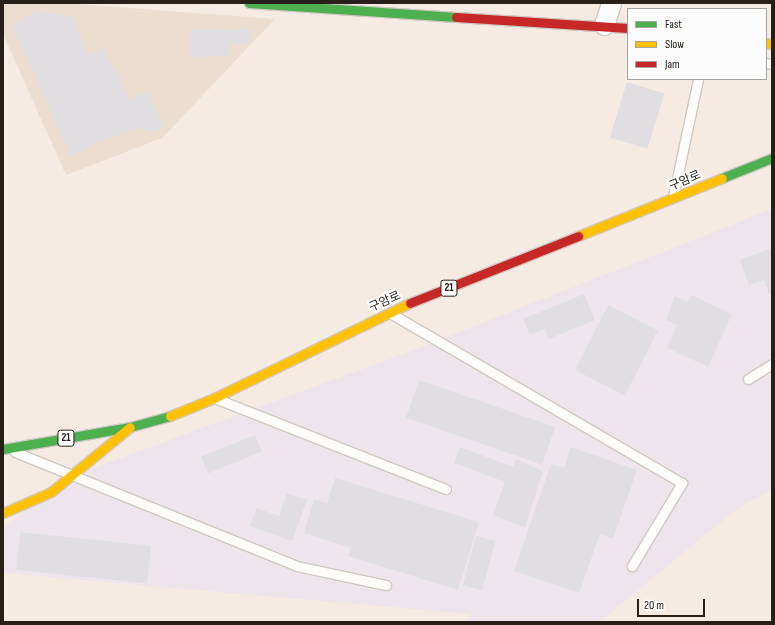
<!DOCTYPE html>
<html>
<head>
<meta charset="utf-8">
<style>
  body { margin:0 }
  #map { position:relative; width:775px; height:625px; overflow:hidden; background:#f5ebe2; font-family:"Sofia Sans Condensed","Noto Sans KR",sans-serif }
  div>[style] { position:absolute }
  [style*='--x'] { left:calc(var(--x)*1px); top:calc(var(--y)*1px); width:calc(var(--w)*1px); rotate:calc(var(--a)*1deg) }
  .commercial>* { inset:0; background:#eee5ec }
  .industrial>* { inset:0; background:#ebded0 }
  .building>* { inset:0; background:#e1dee1; transform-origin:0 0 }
  .roads { filter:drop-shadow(1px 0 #d0c8c0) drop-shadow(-1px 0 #d0c8c0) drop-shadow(0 1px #d0c8c0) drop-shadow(0 -1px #d0c8c0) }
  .lane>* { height:9px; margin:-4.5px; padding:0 4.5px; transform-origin:4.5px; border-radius:4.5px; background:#fefcfb }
  .street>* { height:19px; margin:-9.5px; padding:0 9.5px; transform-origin:9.5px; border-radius:9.5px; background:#fefcfb }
  .fast>* { height:9px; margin:-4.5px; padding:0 4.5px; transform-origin:4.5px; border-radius:4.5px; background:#4caf50 }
  .slow>* { height:9px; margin:-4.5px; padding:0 4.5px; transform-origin:4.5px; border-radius:4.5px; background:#ffc107 }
  .jam>* { height:9px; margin:-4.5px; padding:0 4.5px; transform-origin:4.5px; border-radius:4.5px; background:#c62828 }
  span { translate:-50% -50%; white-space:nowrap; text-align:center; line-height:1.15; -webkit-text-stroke:4px #fbfcfb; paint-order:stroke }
  .shield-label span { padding:1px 3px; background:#fbfcfb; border:1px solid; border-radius:3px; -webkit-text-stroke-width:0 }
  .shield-label { font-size:11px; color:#282018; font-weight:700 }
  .street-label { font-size:12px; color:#282018 }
  .frame { position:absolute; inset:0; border:4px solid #282018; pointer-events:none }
  .legend { position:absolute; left:627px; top:8px; width:140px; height:72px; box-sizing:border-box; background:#fbfcfb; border:1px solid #a7a4a0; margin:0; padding:5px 7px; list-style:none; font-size:12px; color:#282018 }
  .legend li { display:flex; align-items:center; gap:8px; height:20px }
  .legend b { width:20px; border:1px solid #a7a4a0 }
  .scale { position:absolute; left:637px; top:599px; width:68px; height:18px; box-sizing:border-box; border:2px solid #282018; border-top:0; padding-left:5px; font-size:12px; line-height:14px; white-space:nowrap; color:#282018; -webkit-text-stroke:3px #fbfcfb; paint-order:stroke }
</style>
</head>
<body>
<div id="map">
  <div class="commercial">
    <div style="clip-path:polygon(772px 209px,772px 490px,738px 508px,599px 622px,467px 622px,471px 614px,3px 573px,3px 529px,58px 481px,411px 351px)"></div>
  </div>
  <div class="industrial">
    <div style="clip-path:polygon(3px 3px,63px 3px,275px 19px,162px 138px,66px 175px,3px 34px)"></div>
  </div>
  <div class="building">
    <div style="clip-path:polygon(37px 11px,73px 17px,87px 56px,103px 48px,130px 100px,147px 91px,164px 126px,150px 132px,139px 127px,96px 142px,71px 157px,12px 25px)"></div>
    <div style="clip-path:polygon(250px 29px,250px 43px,228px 44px,228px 56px,190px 57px,190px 30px)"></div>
    <div style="left:627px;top:82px;width:39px;height:58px;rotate:17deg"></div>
    <div style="clip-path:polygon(772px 248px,772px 293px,769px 294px,764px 280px,749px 285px,740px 260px)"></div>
    <div style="clip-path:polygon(584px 294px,595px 320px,549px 339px,545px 329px,530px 335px,523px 319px)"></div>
    <div style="clip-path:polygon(691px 295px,732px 314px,708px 367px,667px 348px,677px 325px,666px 320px,675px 296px,688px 302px)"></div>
    <div style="left:608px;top:305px;width:56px;height:73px;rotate:27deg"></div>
    <div style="left:419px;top:380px;width:144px;height:40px;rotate:19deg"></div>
    <div style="left:255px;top:435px;width:18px;height:58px;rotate:68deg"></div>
    <div style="clip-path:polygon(460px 447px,513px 467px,516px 459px,543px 471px,525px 528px,493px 515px,505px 482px,454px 463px)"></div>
    <div style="clip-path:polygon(571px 447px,637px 470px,613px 539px,600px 534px,579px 593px,514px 571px,551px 464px,564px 468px)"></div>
    <div style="clip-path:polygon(335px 478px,479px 522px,458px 590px,348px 556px,351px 548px,304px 533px,314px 499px,327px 503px)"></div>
    <div style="clip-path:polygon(287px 493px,307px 500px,292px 541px,250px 526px,257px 508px,279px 516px)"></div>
    <div style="left:20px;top:532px;width:132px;height:38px;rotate:6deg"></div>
    <div style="left:476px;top:536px;width:20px;height:51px;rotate:15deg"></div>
  </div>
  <div class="roads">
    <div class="lane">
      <div style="--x:766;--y:63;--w:6;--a:9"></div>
      <div style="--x:673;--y:197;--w:121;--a:-78"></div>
      <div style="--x:390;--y:313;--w:338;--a:30.2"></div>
      <div style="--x:682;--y:483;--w:97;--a:121.1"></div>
      <div style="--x:748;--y:379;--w:28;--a:-32"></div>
      <div style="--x:217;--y:399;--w:246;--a:21.5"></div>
      <div style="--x:15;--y:452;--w:304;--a:22"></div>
      <div style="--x:297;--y:566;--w:91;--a:12.1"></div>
    </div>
    <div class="street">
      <div style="--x:604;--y:25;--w:23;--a:-72"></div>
    </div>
    <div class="fast">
      <div style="--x:249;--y:3;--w:207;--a:3.9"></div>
      <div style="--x:722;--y:178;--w:54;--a:-21.8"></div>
      <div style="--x:3;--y:449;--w:129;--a:-9.8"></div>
      <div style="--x:130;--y:427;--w:41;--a:-15.4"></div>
    </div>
    <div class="slow">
      <div style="--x:766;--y:43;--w:6;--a:9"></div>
      <div style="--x:578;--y:236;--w:155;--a:-21.9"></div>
      <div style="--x:170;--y:416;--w:48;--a:-22.2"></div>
      <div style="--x:214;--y:398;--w:218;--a:-25.9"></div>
      <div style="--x:3;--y:513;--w:52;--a:-23.6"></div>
      <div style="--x:51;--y:492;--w:102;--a:-39.4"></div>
    </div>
    <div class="jam">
      <div style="--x:456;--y:17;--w:172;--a:3.7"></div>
      <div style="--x:410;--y:303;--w:181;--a:-21.7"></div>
    </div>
  </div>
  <div class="shield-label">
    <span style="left:449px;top:288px">21</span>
    <span style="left:66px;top:438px">21</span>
  </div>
  <div class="street-label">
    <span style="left:685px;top:181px;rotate:-23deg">구암로</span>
    <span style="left:385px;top:302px;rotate:-24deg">구암로</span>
  </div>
  <div class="frame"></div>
  <ul class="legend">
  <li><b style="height:5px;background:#4caf50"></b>Fast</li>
  <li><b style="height:5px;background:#ffc107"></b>Slow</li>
  <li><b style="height:5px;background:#c62828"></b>Jam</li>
  </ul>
  <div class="scale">20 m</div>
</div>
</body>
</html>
